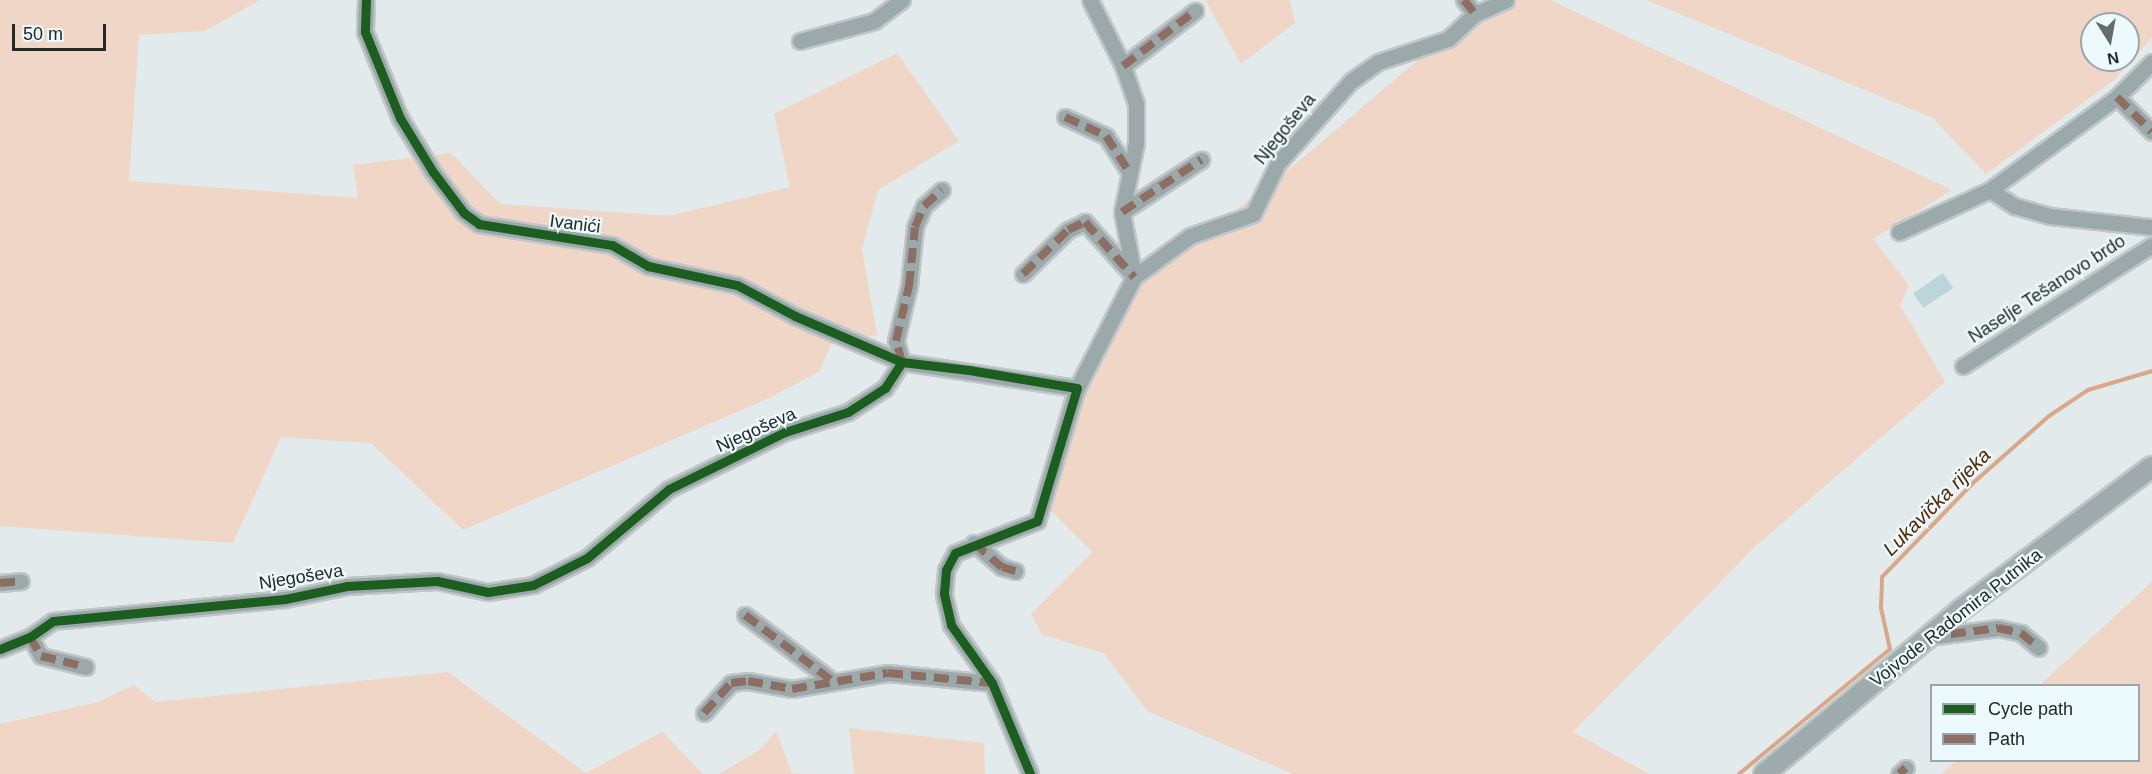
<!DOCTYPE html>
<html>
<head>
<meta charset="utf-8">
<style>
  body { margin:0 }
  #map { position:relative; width:2152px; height:774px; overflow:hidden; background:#e3eaec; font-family:Arial,sans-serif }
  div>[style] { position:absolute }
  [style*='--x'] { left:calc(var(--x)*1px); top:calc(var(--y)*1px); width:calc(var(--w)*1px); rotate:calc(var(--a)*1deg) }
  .green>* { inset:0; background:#efd6c6 }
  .stream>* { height:4px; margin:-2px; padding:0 2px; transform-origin:2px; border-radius:2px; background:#d9a888 }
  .building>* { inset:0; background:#bbd5da; transform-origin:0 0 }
  .roads { filter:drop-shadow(2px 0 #c1c6c8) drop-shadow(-2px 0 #c1c6c8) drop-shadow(0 2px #c1c6c8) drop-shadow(0 -2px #c1c6c8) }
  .minor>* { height:15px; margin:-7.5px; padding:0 7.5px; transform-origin:7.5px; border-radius:7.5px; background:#9ca9ab }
  .major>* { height:20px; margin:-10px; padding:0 10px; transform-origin:10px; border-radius:10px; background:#a0abae }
  .quiet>* { height:8px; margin-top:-4px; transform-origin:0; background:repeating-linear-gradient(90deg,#8d6e63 0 15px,transparent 0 23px) }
  .cycleway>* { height:9px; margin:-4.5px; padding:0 4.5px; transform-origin:4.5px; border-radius:4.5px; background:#1b5e20 }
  span { translate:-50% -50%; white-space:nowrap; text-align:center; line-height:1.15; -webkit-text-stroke:4.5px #edfafd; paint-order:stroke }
  .street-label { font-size:18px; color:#232829 }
  .water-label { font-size:20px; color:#532500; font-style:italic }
  .legend { position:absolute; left:1930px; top:684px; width:210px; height:78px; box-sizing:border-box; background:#edfafd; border:2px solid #9ca6a8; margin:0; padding:8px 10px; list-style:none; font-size:18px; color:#232829 }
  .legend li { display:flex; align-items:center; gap:12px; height:30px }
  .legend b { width:30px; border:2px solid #9ca6a8 }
  .north { position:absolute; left:2080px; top:12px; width:60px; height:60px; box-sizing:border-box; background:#edfafd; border:2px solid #9ca6a8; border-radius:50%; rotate:169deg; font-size:16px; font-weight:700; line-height:24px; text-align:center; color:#232829 }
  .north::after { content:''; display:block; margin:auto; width:21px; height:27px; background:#666c6d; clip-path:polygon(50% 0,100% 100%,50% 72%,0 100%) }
  .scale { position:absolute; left:12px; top:24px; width:94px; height:27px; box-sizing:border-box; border:3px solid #232829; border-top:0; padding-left:8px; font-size:18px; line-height:21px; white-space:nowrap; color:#232829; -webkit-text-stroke:4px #edfafd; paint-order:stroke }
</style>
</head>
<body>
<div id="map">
  <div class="green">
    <div style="clip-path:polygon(0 0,260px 0,205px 31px,139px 35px,129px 181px,358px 198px,353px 165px,451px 153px,500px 204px,669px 216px,790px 187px,774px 114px,897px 53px,959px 141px,878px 190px,862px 249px,877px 335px,831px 344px,820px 371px,769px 398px,463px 530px,371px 443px,281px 437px,233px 543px,0 526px)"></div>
    <div style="clip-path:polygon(1205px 0,1290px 0,1295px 23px,1241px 64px)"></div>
    <div style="clip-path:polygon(1488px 0,1550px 0,1952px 190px,1873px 239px,1909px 285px,1900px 305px,1945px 382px,1757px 545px,1573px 732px,1649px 774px,1293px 774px,1147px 711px,1104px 653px,1042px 635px,1031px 614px,1092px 552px,1049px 509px,1081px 391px,1135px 289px,1304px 157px)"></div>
    <div style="clip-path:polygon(evenodd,1646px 0,2152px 0,2152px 38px,2114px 80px,1986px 174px,1933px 118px,1646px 0,2092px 24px,2128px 24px,2128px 60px,2092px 60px,2092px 24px)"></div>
    <div style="clip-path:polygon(2152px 582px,2152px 774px,1941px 774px,1956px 761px,2138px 760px,2138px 686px,2040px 685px)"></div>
    <div style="clip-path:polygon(448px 672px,586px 773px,662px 732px,703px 774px,0 774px,0 724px,98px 702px,134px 685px,155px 702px)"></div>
    <div style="clip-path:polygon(849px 728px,984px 743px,985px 774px,854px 774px)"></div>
    <div style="clip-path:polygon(776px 731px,792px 773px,806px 774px,719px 774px,760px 750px)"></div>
  </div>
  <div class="stream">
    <div style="--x:1739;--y:774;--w:196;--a:-39.6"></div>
    <div style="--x:1890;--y:649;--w:42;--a:-102.4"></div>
    <div style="--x:1881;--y:608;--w:31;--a:-88"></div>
    <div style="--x:1882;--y:577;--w:131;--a:-45.9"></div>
    <div style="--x:1973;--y:483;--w:101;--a:-41.4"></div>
    <div style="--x:2049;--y:416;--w:47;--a:-33.7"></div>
    <div style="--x:2088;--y:390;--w:67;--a:-16.5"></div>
  </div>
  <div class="building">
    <div style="left:1943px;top:273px;width:18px;height:36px;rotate:56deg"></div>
  </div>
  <div class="roads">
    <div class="minor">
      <div style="--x:366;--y:0;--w:32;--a:92"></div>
      <div style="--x:365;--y:32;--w:93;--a:67.9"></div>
      <div style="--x:400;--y:118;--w:63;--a:58.6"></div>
      <div style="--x:433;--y:172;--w:51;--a:52.9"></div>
      <div style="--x:464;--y:213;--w:19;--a:36"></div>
      <div style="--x:479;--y:224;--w:135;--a:9"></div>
      <div style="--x:612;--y:245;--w:42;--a:30.3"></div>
      <div style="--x:648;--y:266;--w:91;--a:12.1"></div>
      <div style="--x:737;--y:285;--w:66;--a:28.1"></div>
      <div style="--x:795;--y:316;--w:116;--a:23.3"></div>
      <div style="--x:1090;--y:0;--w:74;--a:63.4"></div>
      <div style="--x:1123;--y:66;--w:40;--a:71.1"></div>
      <div style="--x:1136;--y:104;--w:39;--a:90"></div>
      <div style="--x:1136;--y:143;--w:70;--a:101.5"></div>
      <div style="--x:1122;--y:212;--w:66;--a:79.5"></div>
      <div style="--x:1464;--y:0;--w:18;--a:52"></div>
      <div style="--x:800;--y:41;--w:77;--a:-15.1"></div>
      <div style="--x:874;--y:21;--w:35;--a:-37"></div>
      <div style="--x:2152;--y:62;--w:49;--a:135"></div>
      <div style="--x:2117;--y:97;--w:157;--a:143.8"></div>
      <div style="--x:1990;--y:190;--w:30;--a:33"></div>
      <div style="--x:2015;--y:206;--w:36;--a:16"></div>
      <div style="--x:2050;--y:216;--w:103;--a:6.2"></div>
      <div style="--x:1123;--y:66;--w:91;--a:-37.4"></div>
      <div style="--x:2117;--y:97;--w:49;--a:45"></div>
      <div style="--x:1065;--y:117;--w:45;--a:24.9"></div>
      <div style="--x:1106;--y:136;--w:40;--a:57.1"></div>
      <div style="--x:1122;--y:212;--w:95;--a:-33.4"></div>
      <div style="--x:1899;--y:232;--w:100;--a:-24.8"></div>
      <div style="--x:1023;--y:274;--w:63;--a:-44.4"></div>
      <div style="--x:1068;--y:230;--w:19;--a:-25"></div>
      <div style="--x:1085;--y:222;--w:74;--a:48.3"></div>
      <div style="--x:902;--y:362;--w:22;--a:-106"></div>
      <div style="--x:896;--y:341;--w:57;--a:-76.7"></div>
      <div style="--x:909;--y:286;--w:59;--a:-84.2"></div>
      <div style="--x:915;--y:227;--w:23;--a:-67"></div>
      <div style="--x:924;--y:206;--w:24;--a:-42"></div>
      <div style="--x:1963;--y:366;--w:224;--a:-32.6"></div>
      <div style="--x:974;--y:543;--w:37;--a:41"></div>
      <div style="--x:1002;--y:567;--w:14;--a:17"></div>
      <div style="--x:0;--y:583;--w:21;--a:-5"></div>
      <div style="--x:745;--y:615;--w:108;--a:37.1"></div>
      <div style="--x:30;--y:637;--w:22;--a:60"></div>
      <div style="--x:41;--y:656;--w:46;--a:13.7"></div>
      <div style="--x:1928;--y:637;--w:71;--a:-7.3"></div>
      <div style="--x:1998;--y:628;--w:24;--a:12"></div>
      <div style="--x:2021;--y:633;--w:23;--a:40"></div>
      <div style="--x:0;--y:649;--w:32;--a:-22"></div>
      <div style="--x:30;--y:637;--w:28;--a:-35"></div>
      <div style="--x:53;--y:621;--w:233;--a:-5.4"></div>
      <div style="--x:285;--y:599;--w:63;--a:-11.8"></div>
      <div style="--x:347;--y:586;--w:90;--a:-3.2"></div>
      <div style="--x:437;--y:581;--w:52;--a:12.2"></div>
      <div style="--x:488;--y:592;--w:46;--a:-8.8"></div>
      <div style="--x:533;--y:585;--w:60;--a:-26.6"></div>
      <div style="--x:587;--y:558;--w:107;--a:-40.1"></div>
      <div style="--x:669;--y:489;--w:129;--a:-26.2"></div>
      <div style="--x:785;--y:432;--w:66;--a:-17.6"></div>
      <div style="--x:848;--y:412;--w:44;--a:-33"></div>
      <div style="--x:885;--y:388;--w:31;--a:-57"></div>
      <div style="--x:902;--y:362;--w:177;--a:8.5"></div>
      <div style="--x:704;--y:713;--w:40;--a:-48"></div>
      <div style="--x:731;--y:683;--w:17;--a:-7"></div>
      <div style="--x:748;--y:681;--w:45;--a:10.3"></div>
      <div style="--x:792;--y:689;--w:97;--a:-9.5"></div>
      <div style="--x:888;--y:673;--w:104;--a:5.5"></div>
      <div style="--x:1030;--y:774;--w:99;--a:-112.7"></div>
      <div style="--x:992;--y:683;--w:71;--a:-125.3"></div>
      <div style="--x:951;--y:625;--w:32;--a:-103"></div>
      <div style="--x:944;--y:594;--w:24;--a:-85"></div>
      <div style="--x:946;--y:570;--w:19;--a:-62"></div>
      <div style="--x:955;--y:553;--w:88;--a:-21.3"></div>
      <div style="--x:1037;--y:521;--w:139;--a:-73.3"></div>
      <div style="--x:1077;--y:388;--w:125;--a:-62.8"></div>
      <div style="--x:1134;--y:277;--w:69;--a:-36.2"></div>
      <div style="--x:1190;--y:236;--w:67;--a:-19.2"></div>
      <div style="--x:1253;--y:214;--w:57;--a:-63.9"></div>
      <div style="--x:1278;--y:163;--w:110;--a:-48.3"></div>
      <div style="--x:1351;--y:81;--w:33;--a:-35"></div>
      <div style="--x:1378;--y:62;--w:74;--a:-18.2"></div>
      <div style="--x:1448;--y:39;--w:37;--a:-43"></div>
      <div style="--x:1475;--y:14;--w:34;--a:-24"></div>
      <div style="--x:1899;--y:774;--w:9;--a:-41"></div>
    </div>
    <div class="major">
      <div style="--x:1764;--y:774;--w:258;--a:-39.8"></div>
      <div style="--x:1962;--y:609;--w:237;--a:-36.8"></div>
    </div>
  </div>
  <div class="quiet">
    <div style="--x:1464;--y:0;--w:18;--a:52"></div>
    <div style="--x:1123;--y:66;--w:91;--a:-37.4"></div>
    <div style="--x:2117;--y:97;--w:49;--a:45"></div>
    <div style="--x:1065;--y:117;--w:45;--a:24.9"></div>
    <div style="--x:1106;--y:136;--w:40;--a:57.1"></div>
    <div style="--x:1122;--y:212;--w:95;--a:-33.4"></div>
    <div style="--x:1023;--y:274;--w:63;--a:-44.4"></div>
    <div style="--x:1068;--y:230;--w:19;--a:-25"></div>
    <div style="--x:1085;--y:222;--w:74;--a:48.3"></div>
    <div style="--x:902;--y:362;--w:22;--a:-106"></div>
    <div style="--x:896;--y:341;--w:57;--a:-76.7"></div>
    <div style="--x:909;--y:286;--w:59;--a:-84.2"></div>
    <div style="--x:915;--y:227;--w:23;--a:-67"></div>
    <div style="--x:924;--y:206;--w:24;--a:-42"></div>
    <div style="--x:974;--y:543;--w:37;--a:41"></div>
    <div style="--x:1002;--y:567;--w:14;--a:17"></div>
    <div style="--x:0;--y:583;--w:21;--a:-5"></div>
    <div style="--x:745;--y:615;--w:108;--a:37.1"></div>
    <div style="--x:30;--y:637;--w:22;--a:60"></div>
    <div style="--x:41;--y:656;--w:46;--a:13.7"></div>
    <div style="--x:1928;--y:637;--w:71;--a:-7.3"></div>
    <div style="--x:1998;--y:628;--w:24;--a:12"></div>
    <div style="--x:2021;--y:633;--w:23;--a:40"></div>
    <div style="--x:704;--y:713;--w:40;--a:-48"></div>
    <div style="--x:731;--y:683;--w:17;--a:-7"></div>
    <div style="--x:748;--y:681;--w:45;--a:10.3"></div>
    <div style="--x:792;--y:689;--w:97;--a:-9.5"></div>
    <div style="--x:888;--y:673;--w:104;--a:5.5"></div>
    <div style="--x:1899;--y:774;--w:9;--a:-41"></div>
  </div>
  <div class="cycleway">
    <div style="--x:366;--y:0;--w:32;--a:92"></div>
    <div style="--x:365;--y:32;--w:93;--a:67.9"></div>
    <div style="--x:400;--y:118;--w:63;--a:58.6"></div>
    <div style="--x:433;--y:172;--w:51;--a:52.9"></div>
    <div style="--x:464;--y:213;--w:19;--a:36"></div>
    <div style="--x:479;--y:224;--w:135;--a:9"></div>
    <div style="--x:612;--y:245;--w:42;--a:30.3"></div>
    <div style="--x:648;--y:266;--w:91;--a:12.1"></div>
    <div style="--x:737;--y:285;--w:66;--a:28.1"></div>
    <div style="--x:795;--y:316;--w:116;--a:23.3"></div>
    <div style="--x:0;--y:649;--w:32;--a:-22"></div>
    <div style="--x:30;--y:637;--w:28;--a:-35"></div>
    <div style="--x:53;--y:621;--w:233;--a:-5.4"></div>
    <div style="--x:285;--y:599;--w:63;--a:-11.8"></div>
    <div style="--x:347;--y:586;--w:90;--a:-3.2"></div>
    <div style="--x:437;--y:581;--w:52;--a:12.2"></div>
    <div style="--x:488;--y:592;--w:46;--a:-8.8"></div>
    <div style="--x:533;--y:585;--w:60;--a:-26.6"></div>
    <div style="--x:587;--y:558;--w:107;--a:-40.1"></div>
    <div style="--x:669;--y:489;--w:129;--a:-26.2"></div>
    <div style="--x:785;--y:432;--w:66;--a:-17.6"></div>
    <div style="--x:848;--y:412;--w:44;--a:-33"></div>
    <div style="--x:885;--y:388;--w:31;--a:-57"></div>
    <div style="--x:902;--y:362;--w:67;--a:6.8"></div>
    <div style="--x:969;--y:370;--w:109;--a:9.5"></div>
    <div style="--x:1077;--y:388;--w:139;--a:106.7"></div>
    <div style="--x:1037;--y:521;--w:88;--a:158.7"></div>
    <div style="--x:955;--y:553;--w:19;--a:118"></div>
    <div style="--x:946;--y:570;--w:24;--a:95"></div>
    <div style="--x:944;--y:594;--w:32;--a:77"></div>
    <div style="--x:951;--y:625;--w:71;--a:54.7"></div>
    <div style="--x:992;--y:683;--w:99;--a:67.3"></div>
  </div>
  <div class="street-label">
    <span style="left:1285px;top:129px;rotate:-51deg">Njegoševa</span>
    <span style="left:575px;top:224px;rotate:7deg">Ivanići</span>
    <span style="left:2047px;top:289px;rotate:-33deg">Naselje Tešanovo brdo</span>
    <span style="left:756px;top:430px;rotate:-24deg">Njegoševa</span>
    <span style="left:301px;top:577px;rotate:-9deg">Njegoševa</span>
    <span style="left:1956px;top:618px;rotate:-38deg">Vojvode Radomira Putnika</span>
  </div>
  <div class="water-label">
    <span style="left:1937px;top:502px;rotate:-45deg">Lukavička rijeka</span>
  </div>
  <ul class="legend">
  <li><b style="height:8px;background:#1b5e20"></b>Cycle path</li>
  <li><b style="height:8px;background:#8d6e63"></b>Path</li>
  </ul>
  <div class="north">N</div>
  <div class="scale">50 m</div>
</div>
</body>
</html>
